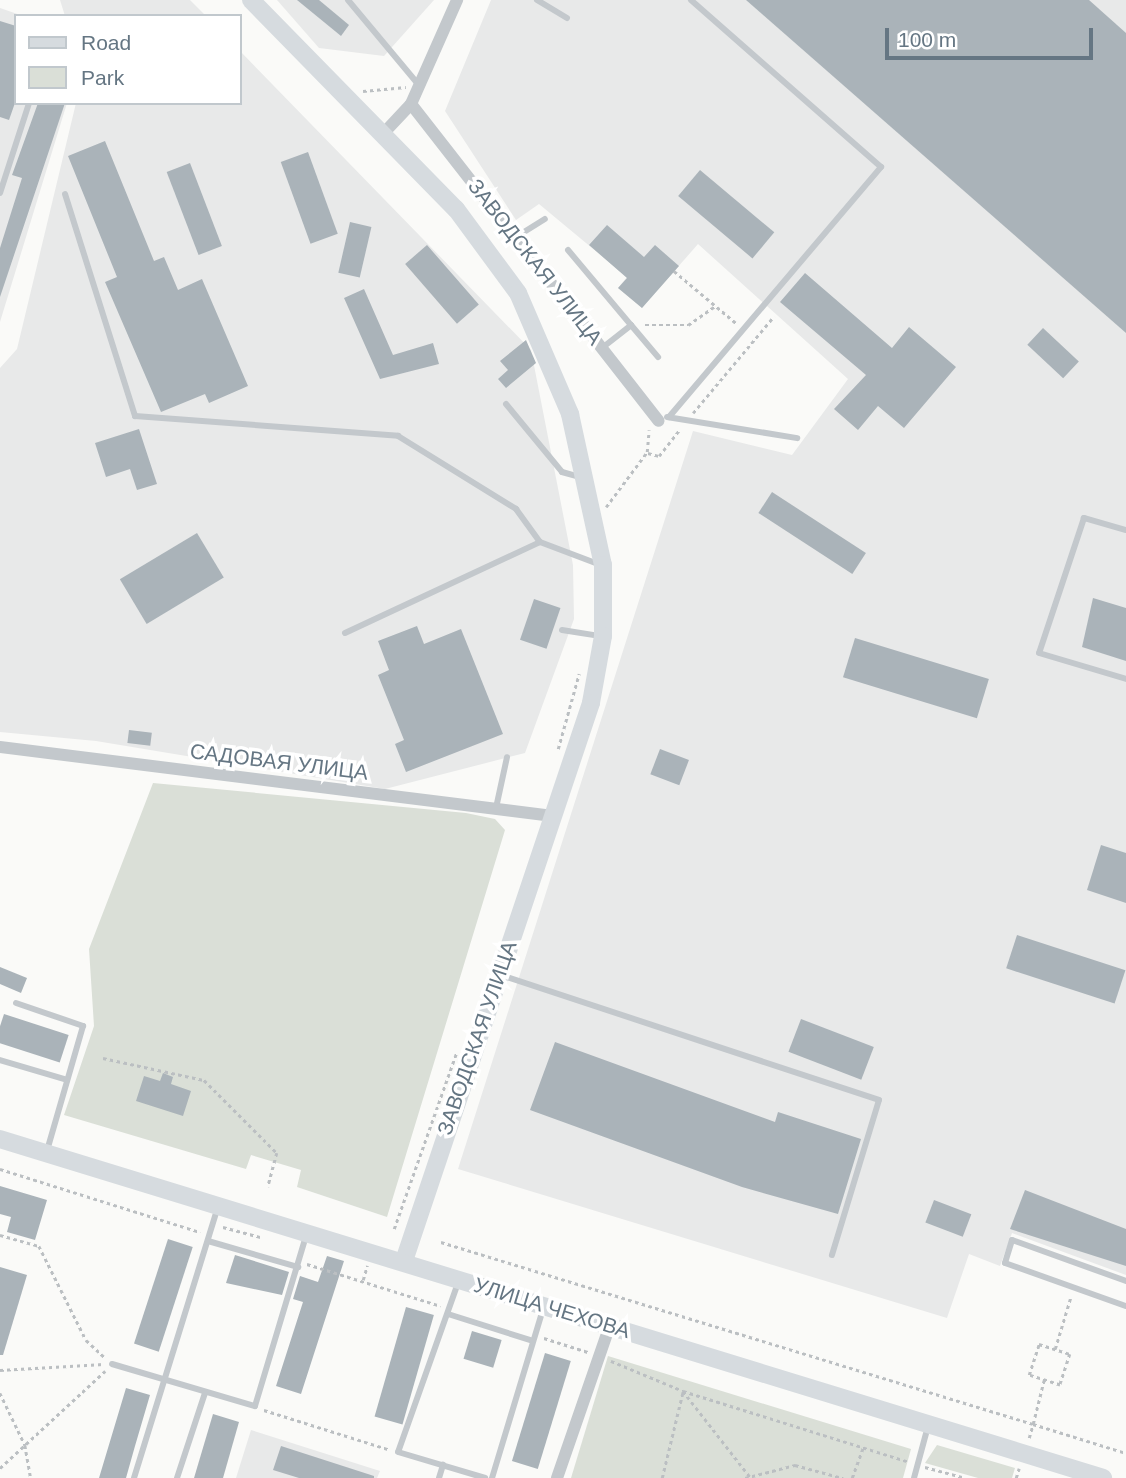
<!DOCTYPE html>
<html>
<head>
<meta charset="utf-8">
<style>
  body { margin:0 }
  #map { position:relative; width:1126px; height:1478px; overflow:hidden; background:#fafaf8; font-family:Arial,sans-serif }
  div>[style] { position:absolute }
  [style*='--x'] { left:calc(var(--x)*1px); top:calc(var(--y)*1px); width:calc(var(--w)*1px); rotate:calc(var(--a)*1deg) }
  .built>* { inset:0; background:#e8e9e9 }
  .green>* { inset:0; background:#dadfd7 }
  .building>* { inset:0; background:#aab3b9; transform-origin:0 0 }
  .path>* { height:2.5px; margin-top:-1.25px; transform-origin:0; background:repeating-linear-gradient(90deg,#bbbfc2 0 3.5px,transparent 0 7px) }
  .lane>* { height:6px; margin:-3px; padding:0 3px; transform-origin:3px; border-radius:3px; background:#c3c8cc }
  .street>* { height:12px; margin:-6px; padding:0 6px; transform-origin:6px; border-radius:6px; background:#c3c8cc }
  .secondary>* { height:18px; margin:-9px; padding:0 9px; transform-origin:9px; border-radius:9px; background:#d6dbdf }
  span { translate:-50% -50%; white-space:nowrap; text-align:center; line-height:1.15; -webkit-text-stroke:7px #fff; paint-order:stroke }
  .street-label { font-size:21px; color:#657683 }
  .legend { position:absolute; left:14px; top:14px; width:228px; height:91px; box-sizing:border-box; background:#fff; border:2px solid #c1c8cd; margin:0; padding:9px 12px; list-style:none; font-size:21px; color:#657683 }
  .legend li { display:flex; align-items:center; gap:14px; height:35px }
  .legend b { width:35px; border:2px solid #c1c8cd }
  .scale { position:absolute; left:885px; top:28px; width:208px; height:32px; box-sizing:border-box; border:4px solid #657683; border-top:0; padding-left:9px; font-size:21px; line-height:24px; white-space:nowrap; color:#657683; -webkit-text-stroke:5px #fff; paint-order:stroke }
</style>
</head>
<body>
<div id="map">
  <div class="built">
    <div style="clip-path:polygon(60px 0,190px 0,206px 16px,65px 16px)"></div>
    <div style="clip-path:polygon(277px 0,434px 0,384px 56px,319px 48px)"></div>
    <div style="clip-path:polygon(491px 0,1126px 0,1126px 1275px,1012px 1233px,1000px 1266px,969px 1254px,947px 1318px,458px 1169px,693px 431px,792px 455px,848px 379px,698px 244px,642px 308px,618px 288px,627px 277px,539px 204px,516px 220px,445px 111px)"></div>
    <div style="clip-path:polygon(0 8px,23px 16px,16px 16px,16px 103px,67px 103px,0 322px)"></div>
    <div style="clip-path:polygon(240px 51px,531px 350px,573px 565px,574px 619px,525px 753px,385px 789px,96px 741px,0 732px,0 368px,17px 349px,76px 103px,240px 103px)"></div>
    <div style="clip-path:polygon(251px 1430px,380px 1471px,377px 1478px,236px 1478px)"></div>
  </div>
  <div class="green">
    <div style="clip-path:polygon(153px 783px,466px 813px,495px 819px,505px 830px,387px 1217px,297px 1187px,301px 1170px,251px 1155px,246px 1169px,64px 1115px,94px 1026px,89px 949px)"></div>
    <div style="clip-path:polygon(608px 1356px,911px 1449px,903px 1478px,571px 1478px)"></div>
    <div style="clip-path:polygon(937px 1445px,1015px 1468px,1012px 1478px,978px 1478px,925px 1463px)"></div>
  </div>
  <div class="building">
    <div style="clip-path:polygon(297px 0,319px 0,349px 25px,341px 36px)"></div>
    <div style="clip-path:polygon(746px 0,1089px 0,1126px 33px,1126px 333px)"></div>
    <div style="clip-path:polygon(0 21px,16px 26px,16px 100px,9px 120px,0 117px)"></div>
    <div style="clip-path:polygon(38px 103px,65px 103px,0 297px,0 248px,22px 178px,12px 175px)"></div>
    <div style="clip-path:polygon(105px 141px,154px 261px,164px 257px,178px 290px,202px 279px,248px 386px,209px 403px,205px 394px,161px 412px,105px 282px,117px 277px,68px 156px)"></div>
    <div style="left:308px;top:152px;width:87px;height:29px;rotate:70deg"></div>
    <div style="left:190px;top:163px;width:89px;height:25px;rotate:69deg"></div>
    <div style="left:700px;top:170px;width:97px;height:34px;rotate:40deg"></div>
    <div style="left:350px;top:222px;width:22px;height:52px;rotate:13deg"></div>
    <div style="clip-path:polygon(607px 225px,644px 257px,655px 245px,679px 266px,642px 308px,618px 288px,627px 278px,589px 245px)"></div>
    <div style="left:427px;top:245px;width:79px;height:29px;rotate:49deg"></div>
    <div style="clip-path:polygon(805px 273px,892px 348px,909px 327px,956px 367px,904px 428px,878px 406px,858px 430px,834px 409px,866px 375px,780px 302px)"></div>
    <div style="clip-path:polygon(364px 289px,393px 355px,433px 343px,439px 364px,380px 379px,344px 298px)"></div>
    <div style="left:1043px;top:328px;width:49px;height:23px;rotate:43deg"></div>
    <div style="clip-path:polygon(526px 340px,536px 363px,506px 388px,498px 379px,508px 370px,500px 361px)"></div>
    <div style="clip-path:polygon(139px 429px,157px 484px,137px 490px,130px 469px,106px 477px,95px 443px)"></div>
    <div style="left:772px;top:492px;width:112px;height:25px;rotate:33deg"></div>
    <div style="left:197px;top:533px;width:52px;height:90px;rotate:59deg"></div>
    <div style="clip-path:polygon(1093px 598px,1126px 608px,1126px 661px,1082px 647px)"></div>
    <div style="left:534px;top:599px;width:28px;height:43px;rotate:19deg"></div>
    <div style="clip-path:polygon(417px 626px,424px 644px,461px 629px,503px 734px,406px 772px,395px 744px,404px 740px,378px 675px,389px 670px,378px 641px)"></div>
    <div style="left:855px;top:638px;width:140px;height:41px;rotate:17deg"></div>
    <div style="left:129px;top:730px;width:23px;height:13px;rotate:7deg"></div>
    <div style="left:660px;top:749px;width:31px;height:27px;rotate:21deg"></div>
    <div style="clip-path:polygon(1101px 845px,1126px 853px,1126px 903px,1087px 890px)"></div>
    <div style="left:1017px;top:935px;width:114px;height:35px;rotate:18deg"></div>
    <div style="clip-path:polygon(0 967px,27px 978px,21px 993px,0 984px)"></div>
    <div style="left:4px;top:1014px;width:68px;height:29px;rotate:18deg"></div>
    <div style="left:801px;top:1019px;width:78px;height:35px;rotate:21deg"></div>
    <div style="clip-path:polygon(555px 1042px,775px 1122px,778px 1112px,861px 1139px,838px 1214px,742px 1187px,530px 1110px)"></div>
    <div style="clip-path:polygon(163px 1073px,173px 1077px,171px 1084px,191px 1091px,183px 1116px,136px 1101px,144px 1076px,160px 1081px)"></div>
    <div style="clip-path:polygon(0 1186px,47px 1200px,35px 1240px,7px 1232px,11px 1217px,0 1214px)"></div>
    <div style="clip-path:polygon(1025px 1190px,1126px 1229px,1126px 1266px,1010px 1229px)"></div>
    <div style="left:934px;top:1200px;width:40px;height:24px;rotate:21deg"></div>
    <div style="left:168px;top:1239px;width:26px;height:110px;rotate:18deg"></div>
    <div style="clip-path:polygon(235px 1255px,289px 1272px,282px 1295px,226px 1283px)"></div>
    <div style="clip-path:polygon(327px 1256px,344px 1261px,301px 1394px,276px 1386px,303px 1302px,293px 1299px,300px 1276px,318px 1282px)"></div>
    <div style="clip-path:polygon(0 1267px,27px 1275px,3px 1355px,0 1355px)"></div>
    <div style="left:406px;top:1307px;width:29px;height:114px;rotate:16deg"></div>
    <div style="left:472px;top:1331px;width:31px;height:29px;rotate:17deg"></div>
    <div style="left:545px;top:1353px;width:27px;height:113px;rotate:17deg"></div>
    <div style="clip-path:polygon(126px 1388px,150px 1395px,135px 1446px,126px 1478px,99px 1478px)"></div>
    <div style="clip-path:polygon(213px 1414px,239px 1422px,223px 1478px,194px 1478px)"></div>
    <div style="clip-path:polygon(281px 1446px,374px 1476px,374px 1478px,299px 1478px,273px 1470px)"></div>
  </div>
  <div class="path">
    <div style="--x:363;--y:91;--w:43;--a:-5.3"></div>
    <div style="--x:674;--y:271;--w:81;--a:40"></div>
    <div style="--x:645;--y:325;--w:43;--a:0"></div>
    <div style="--x:688;--y:325;--w:33;--a:-35"></div>
    <div style="--x:693;--y:413;--w:126;--a:-50.1"></div>
    <div style="--x:648;--y:453;--w:11;--a:15"></div>
    <div style="--x:659;--y:456;--w:34;--a:-52"></div>
    <div style="--x:606;--y:507;--w:69;--a:-53.3"></div>
    <div style="--x:647;--y:452;--w:22;--a:-85"></div>
    <div style="--x:558;--y:749;--w:78;--a:-74.4"></div>
    <div style="--x:103;--y:1058;--w:103;--a:12.3"></div>
    <div style="--x:204;--y:1080;--w:103;--a:45"></div>
    <div style="--x:277;--y:1153;--w:35;--a:105"></div>
    <div style="--x:0;--y:1169;--w:210;--a:17.5"></div>
    <div style="--x:223;--y:1227;--w:39;--a:15"></div>
    <div style="--x:394;--y:1229;--w:186;--a:-70.5"></div>
    <div style="--x:0;--y:1235;--w:41;--a:15.8"></div>
    <div style="--x:39;--y:1246;--w:105;--a:63.4"></div>
    <div style="--x:86;--y:1340;--w:26;--a:43"></div>
    <div style="--x:441;--y:1242;--w:619;--a:17.09"></div>
    <div style="--x:1033;--y:1424;--w:45;--a:-76"></div>
    <div style="--x:307;--y:1264;--w:140;--a:17.4"></div>
    <div style="--x:363;--y:1280;--w:15;--a:-74"></div>
    <div style="--x:544;--y:1338;--w:46;--a:17.7"></div>
    <div style="--x:1039;--y:1344;--w:33;--a:18"></div>
    <div style="--x:1070;--y:1354;--w:33;--a:108"></div>
    <div style="--x:1060;--y:1385;--w:33;--a:-162"></div>
    <div style="--x:1029;--y:1375;--w:33;--a:-72"></div>
    <div style="--x:1055;--y:1349;--w:55;--a:-73.2"></div>
    <div style="--x:611;--y:1361;--w:78;--a:22.6"></div>
    <div style="--x:683;--y:1391;--w:110;--a:52"></div>
    <div style="--x:0;--y:1370;--w:104;--a:-3.3"></div>
    <div style="--x:0;--y:1393;--w:58;--a:64.3"></div>
    <div style="--x:25;--y:1445;--w:34;--a:80"></div>
    <div style="--x:264;--y:1410;--w:130;--a:17.5"></div>
    <div style="--x:1029;--y:1438;--w:15;--a:-74"></div>
    <div style="--x:1033;--y:1424;--w:97;--a:17.3"></div>
    <div style="--x:925;--y:1467;--w:42;--a:15"></div>
    <div style="--x:0;--y:1468;--w:143;--a:-42.7"></div>
    <div style="--x:662;--y:1478;--w:89;--a:-76.4"></div>
    <div style="--x:683;--y:1391;--w:237;--a:17.4"></div>
    <div style="--x:745;--y:1478;--w:52;--a:-14.6"></div>
    <div style="--x:795;--y:1465;--w:50;--a:15.2"></div>
    <div style="--x:852;--y:1478;--w:32;--a:-70"></div>
    <div style="--x:1016;--y:1478;--w:10;--a:-73"></div>
  </div>
  <div class="lane">
    <div style="--x:348;--y:0;--w:109;--a:50.2"></div>
    <div style="--x:537;--y:0;--w:35;--a:31"></div>
    <div style="--x:0;--y:193;--w:95;--a:-72.1"></div>
    <div style="--x:65;--y:194;--w:233;--a:72.5"></div>
    <div style="--x:135;--y:416;--w:264;--a:4.3"></div>
    <div style="--x:398;--y:436;--w:139;--a:31.7"></div>
    <div style="--x:516;--y:509;--w:41;--a:54"></div>
    <div style="--x:540;--y:542;--w:65;--a:20.7"></div>
    <div style="--x:516;--y:237;--w:34;--a:-32"></div>
    <div style="--x:568;--y:250;--w:98;--a:50"></div>
    <div style="--x:602;--y:348;--w:37;--a:-38"></div>
    <div style="--x:631;--y:325;--w:42;--a:49.8"></div>
    <div style="--x:506;--y:404;--w:88;--a:50.5"></div>
    <div style="--x:562;--y:472;--w:19;--a:16"></div>
    <div style="--x:667;--y:417;--w:132;--a:9.2"></div>
    <div style="--x:669;--y:417;--w:328;--a:-49.7"></div>
    <div style="--x:881;--y:167;--w:253;--a:-138.7"></div>
    <div style="--x:1126;--y:530;--w:44;--a:-164.1"></div>
    <div style="--x:1084;--y:518;--w:142;--a:108.4"></div>
    <div style="--x:1039;--y:653;--w:91;--a:16.6"></div>
    <div style="--x:562;--y:630;--w:39;--a:9"></div>
    <div style="--x:345;--y:633;--w:215;--a:-25"></div>
    <div style="--x:496;--y:808;--w:52;--a:-77.8"></div>
    <div style="--x:501;--y:975;--w:398;--a:18.3"></div>
    <div style="--x:879;--y:1100;--w:162;--a:106.9"></div>
    <div style="--x:16;--y:1003;--w:71;--a:18.9"></div>
    <div style="--x:83;--y:1026;--w:130;--a:106.1"></div>
    <div style="--x:0;--y:1060;--w:70;--a:16.6"></div>
    <div style="--x:208;--y:1241;--w:94;--a:16.1"></div>
    <div style="--x:459;--y:1280;--w:182;--a:109.5"></div>
    <div style="--x:398;--y:1452;--w:91;--a:16.6"></div>
    <div style="--x:1126;--y:1281;--w:121;--a:-160.2"></div>
    <div style="--x:1012;--y:1240;--w:24;--a:107"></div>
    <div style="--x:1005;--y:1263;--w:128;--a:19.6"></div>
    <div style="--x:448;--y:1314;--w:89;--a:17.6"></div>
    <div style="--x:112;--y:1364;--w:149;--a:16.4"></div>
    <div style="--x:255;--y:1406;--w:177;--a:-73.3"></div>
    <div style="--x:134;--y:1478;--w:284;--a:-72.8"></div>
    <div style="--x:177;--y:1478;--w:89;--a:-71.8"></div>
    <div style="--x:439;--y:1478;--w:14;--a:-73"></div>
    <div style="--x:492;--y:1478;--w:177;--a:-73.2"></div>
    <div style="--x:914;--y:1478;--w:54;--a:-74.9"></div>
  </div>
  <div class="street">
    <div style="--x:411;--y:104;--w:402;--a:52"></div>
    <div style="--x:381;--y:136;--w:44;--a:-46.8"></div>
    <div style="--x:411;--y:104;--w:114;--a:-66.1"></div>
    <div style="--x:0;--y:747;--w:557;--a:7.11"></div>
    <div style="--x:557;--y:1478;--w:162;--a:-70.9"></div>
  </div>
  <div class="secondary">
    <div style="--x:251;--y:0;--w:293;--a:45.6"></div>
    <div style="--x:456;--y:209;--w:104;--a:53.6"></div>
    <div style="--x:518;--y:293;--w:132;--a:66.7"></div>
    <div style="--x:570;--y:414;--w:155;--a:77.7"></div>
    <div style="--x:603;--y:565;--w:71;--a:90"></div>
    <div style="--x:603;--y:636;--w:68;--a:100.2"></div>
    <div style="--x:591;--y:703;--w:589;--a:108.53"></div>
    <div style="--x:0;--y:1139;--w:1154;--a:17.08"></div>
  </div>
  <div class="street-label">
    <span style="left:535px;top:262px;rotate:52deg">ЗАВОДСКАЯ УЛИЦА</span>
    <span style="left:279px;top:762px;rotate:7deg">САДОВАЯ УЛИЦА</span>
    <span style="left:477px;top:1038px;rotate:-71deg">ЗАВОДСКАЯ УЛИЦА</span>
    <span style="left:552px;top:1308px;rotate:17deg">УЛИЦА ЧЕХОВА</span>
  </div>
  <ul class="legend">
  <li><b style="height:9px;background:#d6dbdf"></b>Road</li>
  <li><b style="height:19px;background:#dadfd7"></b>Park</li>
  </ul>
  <div class="scale">100 m</div>
</div>
</body>
</html>
